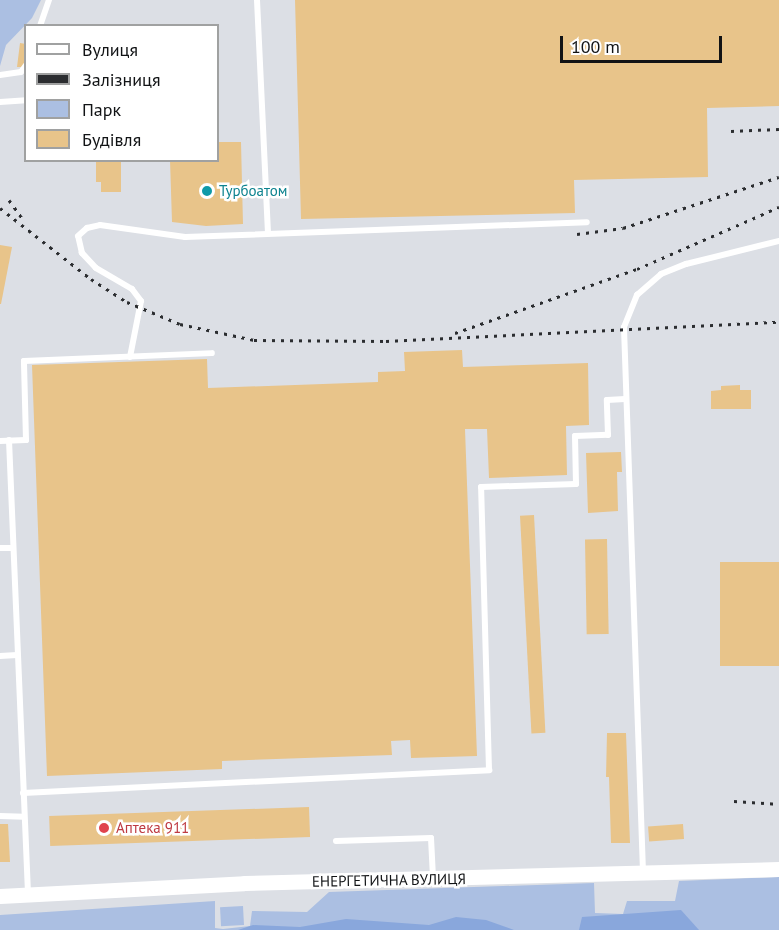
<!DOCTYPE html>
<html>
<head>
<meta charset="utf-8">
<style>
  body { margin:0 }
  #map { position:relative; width:779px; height:930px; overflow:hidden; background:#dcdfe5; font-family:"PT Sans",sans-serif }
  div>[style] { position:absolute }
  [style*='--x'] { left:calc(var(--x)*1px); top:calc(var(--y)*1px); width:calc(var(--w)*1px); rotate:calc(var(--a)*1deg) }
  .green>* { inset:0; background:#abbfe2; transform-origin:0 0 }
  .forest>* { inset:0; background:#89a7dc }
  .building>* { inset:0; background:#e8c48a; transform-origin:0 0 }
  .service>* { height:6px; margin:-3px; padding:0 3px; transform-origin:3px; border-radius:3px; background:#fff }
  .tertiary>* { height:15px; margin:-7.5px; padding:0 7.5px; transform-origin:7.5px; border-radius:7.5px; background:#fff }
  .rail>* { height:3px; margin-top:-1.5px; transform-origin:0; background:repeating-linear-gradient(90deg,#2b2d30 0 3px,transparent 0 9px) }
  .dots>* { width:16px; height:16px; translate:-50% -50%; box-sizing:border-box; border:3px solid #fff; border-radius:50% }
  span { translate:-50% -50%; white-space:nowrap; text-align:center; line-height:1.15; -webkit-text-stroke:5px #fff; paint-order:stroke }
  .culture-label { font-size:15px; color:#0d838f }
  .left { translate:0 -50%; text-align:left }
  .health-label { font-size:15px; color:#be3a42 }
  .street-label { font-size:15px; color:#111315 }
  .legend { position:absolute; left:24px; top:24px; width:195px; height:138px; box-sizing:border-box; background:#fff; border:2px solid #a0a1a1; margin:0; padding:8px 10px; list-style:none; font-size:18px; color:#111315 }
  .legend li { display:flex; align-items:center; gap:12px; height:30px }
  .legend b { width:30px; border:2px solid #a0a1a1 }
  .scale { position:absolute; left:560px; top:36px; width:162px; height:27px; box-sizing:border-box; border:3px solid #111315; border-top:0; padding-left:8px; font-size:18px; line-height:21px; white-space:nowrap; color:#111315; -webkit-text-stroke:4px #fff; paint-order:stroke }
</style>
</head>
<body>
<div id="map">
  <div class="green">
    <div style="clip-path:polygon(0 0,41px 0,32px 18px,6px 45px,0 66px)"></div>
    <div style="clip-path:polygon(779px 877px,779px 930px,0 930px,0 915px,215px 901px,215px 928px,223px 929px,250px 926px,252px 911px,307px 912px,329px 892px,594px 883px,595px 913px,623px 914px,627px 901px,675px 901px,679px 881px)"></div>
    <div style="left:243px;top:906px;width:19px;height:23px;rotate:87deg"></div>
  </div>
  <div class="forest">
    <div style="clip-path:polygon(681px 910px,699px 930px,579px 930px,582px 917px)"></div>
    <div style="clip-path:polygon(456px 917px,486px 920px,514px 930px,238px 930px,253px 925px,300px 927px,346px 919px,429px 925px)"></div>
  </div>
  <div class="building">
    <div style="clip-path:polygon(295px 0,779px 0,779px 106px,707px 108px,708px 177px,574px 180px,575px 213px,301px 219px)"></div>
    <div style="clip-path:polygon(20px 43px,26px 44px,26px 67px,17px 67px)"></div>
    <div style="clip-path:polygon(218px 142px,241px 142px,243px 224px,206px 226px,172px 222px,170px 160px,218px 160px)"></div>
    <div style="clip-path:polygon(96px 160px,121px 160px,121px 192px,101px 192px,101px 182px,96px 182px)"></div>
    <div style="clip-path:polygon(0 245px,12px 247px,1px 304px,0 304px)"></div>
    <div style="clip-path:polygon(462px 350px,463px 367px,588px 363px,589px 425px,566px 426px,567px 475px,489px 478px,487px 429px,465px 429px,477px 756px,411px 758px,410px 740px,391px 741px,392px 755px,222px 761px,222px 769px,47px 776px,32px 365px,207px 359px,208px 388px,378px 382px,378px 372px,405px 371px,404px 352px)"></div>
    <div style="clip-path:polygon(740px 385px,740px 390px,751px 390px,751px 409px,711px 409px,711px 391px,721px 390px,721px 386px)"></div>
    <div style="clip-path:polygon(621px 452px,622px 472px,617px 472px,618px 511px,588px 513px,586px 453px)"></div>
    <div style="left:534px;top:515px;width:218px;height:14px;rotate:87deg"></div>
    <div style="left:607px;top:539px;width:95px;height:22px;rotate:89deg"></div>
    <div style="left:779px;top:562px;width:104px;height:59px;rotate:90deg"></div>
    <div style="clip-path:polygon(607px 733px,626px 733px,630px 843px,611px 843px,609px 777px,606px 777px)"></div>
    <div style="left:309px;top:807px;width:30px;height:260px;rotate:88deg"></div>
    <div style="clip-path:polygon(0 824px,8px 824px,10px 862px,0 862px)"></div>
    <div style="left:683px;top:824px;width:15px;height:35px;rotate:86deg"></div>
  </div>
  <div class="service">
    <div style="--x:257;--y:0;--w:233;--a:87.3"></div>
    <div style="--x:40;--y:26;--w:28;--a:-71"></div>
    <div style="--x:0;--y:75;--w:21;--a:-8"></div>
    <div style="--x:21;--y:72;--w:9;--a:-54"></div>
    <div style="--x:0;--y:102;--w:26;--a:-4"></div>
    <div style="--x:130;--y:357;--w:57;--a:-78.9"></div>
    <div style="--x:141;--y:301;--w:15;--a:-127"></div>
    <div style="--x:132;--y:289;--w:42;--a:-149.7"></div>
    <div style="--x:96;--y:268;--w:21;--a:-133"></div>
    <div style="--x:82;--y:253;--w:17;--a:-103"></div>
    <div style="--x:78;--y:236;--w:12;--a:-42"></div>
    <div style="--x:87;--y:228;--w:13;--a:-13"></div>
    <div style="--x:100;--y:225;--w:86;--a:8"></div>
    <div style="--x:185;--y:237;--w:402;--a:-2.1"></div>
    <div style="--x:9;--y:440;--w:455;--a:87.6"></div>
    <div style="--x:0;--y:441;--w:26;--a:-2"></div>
    <div style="--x:26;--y:440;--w:79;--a:-91.5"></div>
    <div style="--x:24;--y:361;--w:188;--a:-2.4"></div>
    <div style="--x:0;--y:548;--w:13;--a:0"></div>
    <div style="--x:0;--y:656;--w:17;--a:-3"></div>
    <div style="--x:23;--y:793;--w:467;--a:-2.8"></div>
    <div style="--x:489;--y:770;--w:283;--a:-91.6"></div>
    <div style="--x:481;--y:487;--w:95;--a:-1.8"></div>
    <div style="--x:576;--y:484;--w:48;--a:-91.2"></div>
    <div style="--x:575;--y:436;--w:33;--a:-2"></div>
    <div style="--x:608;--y:435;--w:35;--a:-92"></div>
    <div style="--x:607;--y:400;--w:18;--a:-3"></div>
    <div style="--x:0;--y:816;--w:24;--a:2"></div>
    <div style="--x:336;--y:841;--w:95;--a:-1.8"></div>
    <div style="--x:431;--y:838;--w:40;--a:87.1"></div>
    <div style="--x:643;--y:872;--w:545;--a:-92"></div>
    <div style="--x:624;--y:327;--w:35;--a:-68"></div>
    <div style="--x:637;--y:295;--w:32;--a:-41"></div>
    <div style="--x:661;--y:274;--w:27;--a:-22"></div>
    <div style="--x:686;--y:264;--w:96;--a:-13.9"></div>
  </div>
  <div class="tertiary">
    <div style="--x:0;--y:896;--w:244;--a:-3"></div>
    <div style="--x:244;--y:883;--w:535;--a:-1.5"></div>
  </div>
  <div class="rail">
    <div style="--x:731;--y:131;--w:48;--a:-2.4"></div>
    <div style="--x:9;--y:200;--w:22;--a:54"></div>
    <div style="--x:0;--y:208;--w:115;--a:38"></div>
    <div style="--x:91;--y:279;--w:43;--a:32.6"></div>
    <div style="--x:127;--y:302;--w:57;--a:22.5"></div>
    <div style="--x:180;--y:324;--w:76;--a:12.2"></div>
    <div style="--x:254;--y:340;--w:132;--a:0.4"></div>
    <div style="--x:386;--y:341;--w:393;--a:-2.8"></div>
    <div style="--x:577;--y:234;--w:46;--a:-7.4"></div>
    <div style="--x:623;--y:228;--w:164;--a:-18.1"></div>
    <div style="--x:455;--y:333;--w:193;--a:-19.4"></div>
    <div style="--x:637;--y:269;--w:155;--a:-23.6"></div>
    <div style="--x:734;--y:801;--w:45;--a:3.8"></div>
  </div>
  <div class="dots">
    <div style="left:207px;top:191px;background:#0f9aa8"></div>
    <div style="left:104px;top:828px;background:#e0444e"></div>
  </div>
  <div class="culture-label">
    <span class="left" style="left:219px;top:191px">Турбоатом</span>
  </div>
  <div class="health-label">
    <span class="left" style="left:116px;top:828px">Аптека 911</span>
  </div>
  <div class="street-label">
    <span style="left:389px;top:880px;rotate:-1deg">ЕНЕРГЕТИЧНА ВУЛИЦЯ</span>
  </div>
  <ul class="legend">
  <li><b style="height:8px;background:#fff"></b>Вулиця</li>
  <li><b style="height:8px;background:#2b2d30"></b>Залізниця</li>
  <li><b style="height:16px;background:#abbfe2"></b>Парк</li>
  <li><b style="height:16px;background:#e8c48a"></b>Будівля</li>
  </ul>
  <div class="scale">100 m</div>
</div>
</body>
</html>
